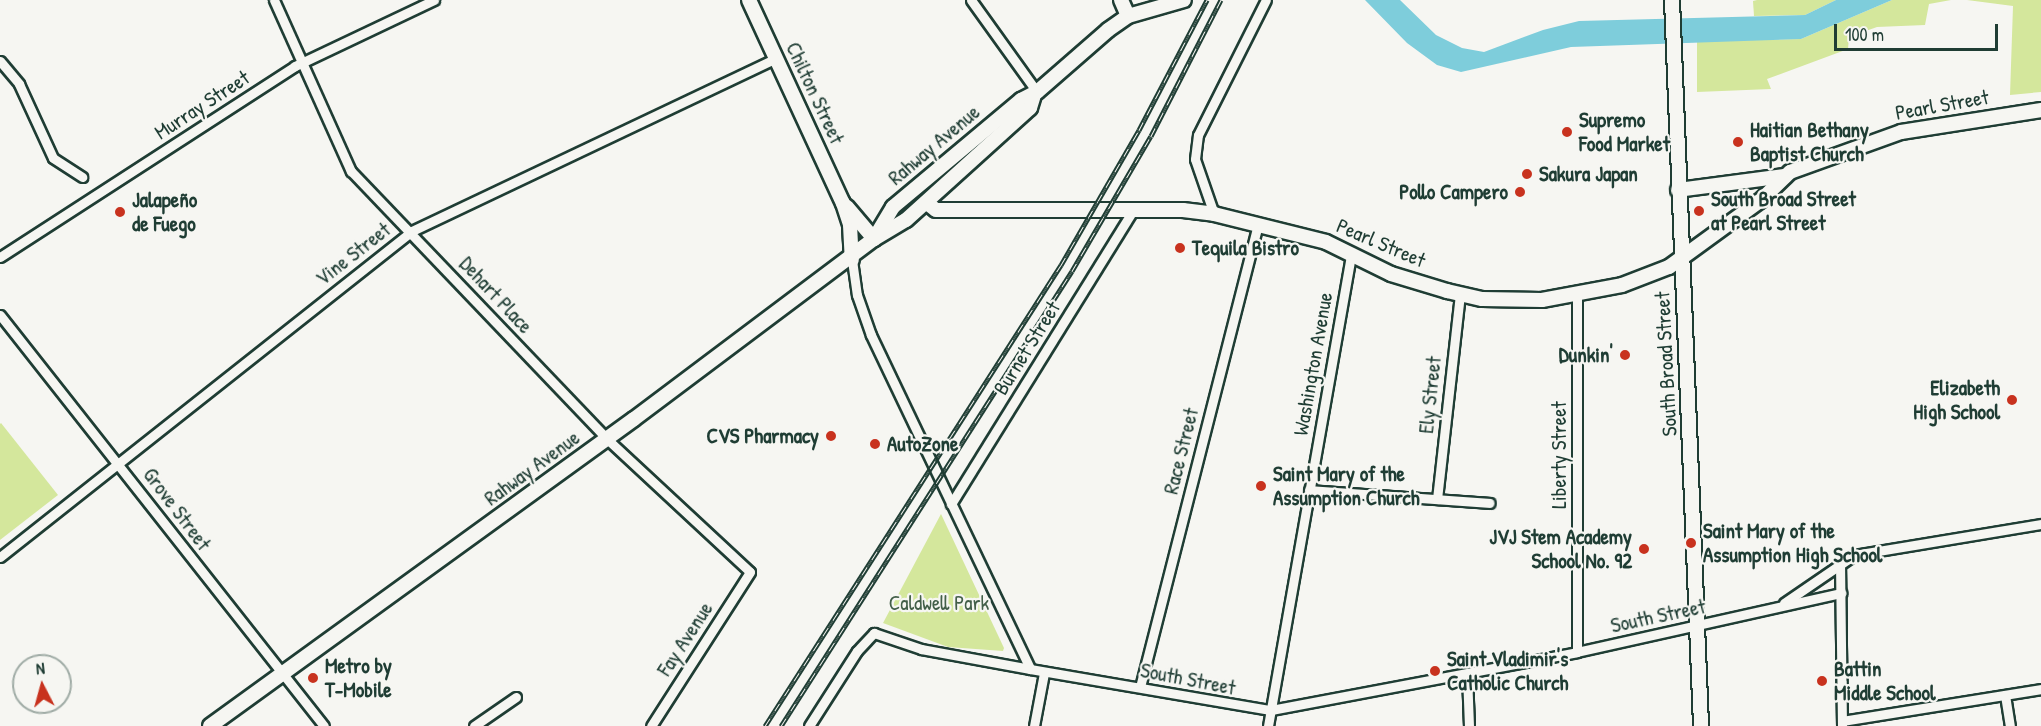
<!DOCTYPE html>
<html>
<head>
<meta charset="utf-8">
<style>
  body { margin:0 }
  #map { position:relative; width:2041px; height:726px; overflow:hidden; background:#f6f6f2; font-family:"Patrick Hand",sans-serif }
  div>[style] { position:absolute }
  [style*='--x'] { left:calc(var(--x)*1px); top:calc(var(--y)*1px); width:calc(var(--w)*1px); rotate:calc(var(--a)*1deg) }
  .green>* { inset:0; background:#d4e79c }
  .water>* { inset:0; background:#7ecddb }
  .roads { filter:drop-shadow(2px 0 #1f3d34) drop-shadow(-2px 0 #1f3d34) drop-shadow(0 2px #1f3d34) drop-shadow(0 -2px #1f3d34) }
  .street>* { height:9px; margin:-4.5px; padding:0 4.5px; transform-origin:4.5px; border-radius:4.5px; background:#f6f6f2 }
  .secondary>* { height:14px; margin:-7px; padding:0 7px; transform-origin:7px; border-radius:7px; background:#f6f6f2 }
  .rail>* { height:5px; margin-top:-2.5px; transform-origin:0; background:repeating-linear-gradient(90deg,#f6f6f2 0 9px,#1f3d34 0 18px); box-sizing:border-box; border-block:2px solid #1f3d34 }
  .dots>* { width:16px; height:16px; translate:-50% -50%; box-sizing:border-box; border:3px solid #f6f6f2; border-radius:50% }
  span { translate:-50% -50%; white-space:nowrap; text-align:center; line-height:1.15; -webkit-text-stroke:4.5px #f6f6f2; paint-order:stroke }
  .street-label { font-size:21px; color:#1f3d34 }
  .poi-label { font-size:21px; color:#1f3d34; font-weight:700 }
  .left { translate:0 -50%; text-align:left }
  .right { translate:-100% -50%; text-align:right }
  .park-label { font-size:21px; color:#435f49 }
  .north { position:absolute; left:12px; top:654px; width:60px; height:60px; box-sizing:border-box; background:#f6f6f2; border:2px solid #a0aca6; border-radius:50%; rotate:354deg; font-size:16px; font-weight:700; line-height:24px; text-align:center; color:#1f3d34 }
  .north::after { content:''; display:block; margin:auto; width:21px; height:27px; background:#c8321e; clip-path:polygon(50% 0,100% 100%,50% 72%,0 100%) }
  .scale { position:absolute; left:1834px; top:24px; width:164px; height:27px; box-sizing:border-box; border:3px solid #1f3d34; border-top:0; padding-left:8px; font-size:18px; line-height:21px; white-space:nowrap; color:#1f3d34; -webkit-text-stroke:4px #f6f6f2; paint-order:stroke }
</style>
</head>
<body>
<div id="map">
  <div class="green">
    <div style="clip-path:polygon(1836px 0,1805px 15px,1754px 16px,1753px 1px,1757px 0)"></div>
    <div style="clip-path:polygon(1892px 0,1951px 0,1929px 4px,1925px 25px,1877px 27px,1849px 37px,1848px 49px,1767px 79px,1771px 89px,1697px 92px,1697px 41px,1801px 39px)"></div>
    <div style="clip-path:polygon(1967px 0,2041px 0,2041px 92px,2010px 95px,2013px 6px)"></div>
    <div style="clip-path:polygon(1px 423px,58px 495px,0 540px,0 424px)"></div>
    <div style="clip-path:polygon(941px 514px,1004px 648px,1003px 651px,948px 647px,883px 623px)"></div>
  </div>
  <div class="water">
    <div style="clip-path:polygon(1365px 0,1400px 0,1436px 35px,1462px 48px,1484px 52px,1543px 30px,1579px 21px,1805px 15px,1836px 0,1892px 0,1801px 39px,1571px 47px,1461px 72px,1437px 65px,1407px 43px)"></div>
  </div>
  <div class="roads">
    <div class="street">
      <div style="--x:274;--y:0;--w:188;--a:65.8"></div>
      <div style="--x:351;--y:171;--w:371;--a:46.3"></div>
      <div style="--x:607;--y:439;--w:195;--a:42.9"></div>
      <div style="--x:750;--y:572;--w:183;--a:122.7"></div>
      <div style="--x:971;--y:0;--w:113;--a:54.3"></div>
      <div style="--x:0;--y:61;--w:30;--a:50"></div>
      <div style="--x:19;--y:84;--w:81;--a:65.3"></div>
      <div style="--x:53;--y:158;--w:35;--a:33"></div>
      <div style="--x:1214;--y:214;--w:58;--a:-109.1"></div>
      <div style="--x:1195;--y:159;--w:24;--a:-83"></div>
      <div style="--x:1198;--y:135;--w:151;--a:-63.3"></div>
      <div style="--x:0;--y:257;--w:351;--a:-32.9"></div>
      <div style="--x:295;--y:66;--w:154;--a:-25.4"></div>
      <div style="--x:852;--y:260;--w:35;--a:82"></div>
      <div style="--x:857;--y:295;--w:42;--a:70.7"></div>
      <div style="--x:871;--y:335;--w:370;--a:64.5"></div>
      <div style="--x:1030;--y:669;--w:244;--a:9.7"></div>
      <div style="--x:1271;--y:710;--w:311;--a:-10.7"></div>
      <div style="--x:1577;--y:652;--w:271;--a:-12.6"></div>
      <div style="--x:0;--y:315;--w:523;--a:51.75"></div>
      <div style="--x:1309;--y:490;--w:181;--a:4.1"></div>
      <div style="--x:1437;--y:499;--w:206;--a:-83.6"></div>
      <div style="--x:951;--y:504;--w:345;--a:-58.2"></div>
      <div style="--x:0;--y:557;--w:525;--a:-38.35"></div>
      <div style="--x:412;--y:231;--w:403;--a:-25.4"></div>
      <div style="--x:1840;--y:562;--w:163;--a:89.3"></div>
      <div style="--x:1784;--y:603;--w:85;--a:-34.4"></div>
      <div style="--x:1854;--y:555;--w:190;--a:-9.4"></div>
      <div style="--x:1577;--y:652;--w:357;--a:-90"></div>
      <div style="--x:1467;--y:674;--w:52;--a:87.8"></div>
      <div style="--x:1140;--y:687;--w:478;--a:-75.7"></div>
      <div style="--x:2005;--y:695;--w:31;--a:81"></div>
      <div style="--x:1842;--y:721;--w:202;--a:-9.1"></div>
      <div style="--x:474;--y:726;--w:51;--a:-34.6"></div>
      <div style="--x:809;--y:726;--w:89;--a:-57.4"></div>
      <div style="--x:857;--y:651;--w:25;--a:-47"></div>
      <div style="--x:874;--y:633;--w:50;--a:18.8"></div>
      <div style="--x:921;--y:649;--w:111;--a:10.4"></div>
      <div style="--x:1034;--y:726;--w:54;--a:-79.3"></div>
      <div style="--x:1268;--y:726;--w:477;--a:-80"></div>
    </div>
    <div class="secondary">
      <div style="--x:749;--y:0;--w:224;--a:65.2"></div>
      <div style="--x:843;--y:203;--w:23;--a:72"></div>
      <div style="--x:850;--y:225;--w:35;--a:87"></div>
      <div style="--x:1121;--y:0;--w:17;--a:66"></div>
      <div style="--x:1672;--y:0;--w:727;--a:87.71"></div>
      <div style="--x:1678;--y:190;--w:108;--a:-7.5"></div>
      <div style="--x:927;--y:203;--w:11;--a:38"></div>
      <div style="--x:936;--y:210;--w:247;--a:0"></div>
      <div style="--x:1183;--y:210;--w:31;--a:7"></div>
      <div style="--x:1214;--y:214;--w:115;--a:14"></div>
      <div style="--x:1326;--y:242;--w:72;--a:26.2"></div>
      <div style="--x:1391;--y:274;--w:59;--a:16.9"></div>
      <div style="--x:1447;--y:291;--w:36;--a:13"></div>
      <div style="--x:1482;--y:299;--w:60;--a:1"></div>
      <div style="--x:1542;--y:300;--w:81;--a:-10.6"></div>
      <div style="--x:1622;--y:285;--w:50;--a:-21"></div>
      <div style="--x:1669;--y:267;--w:112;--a:-36"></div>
      <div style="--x:1760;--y:201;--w:42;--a:-44"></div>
      <div style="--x:1790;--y:172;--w:118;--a:-19.8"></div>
      <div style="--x:1901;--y:132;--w:142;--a:-8.9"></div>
      <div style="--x:847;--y:207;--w:42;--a:49.8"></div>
      <div style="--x:875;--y:237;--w:35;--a:-59"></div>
      <div style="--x:893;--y:207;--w:167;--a:-39.9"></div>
      <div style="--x:1021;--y:100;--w:18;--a:-27"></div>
      <div style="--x:1037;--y:92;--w:94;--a:-41.1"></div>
      <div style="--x:1108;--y:30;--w:24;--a:-35"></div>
      <div style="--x:1128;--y:16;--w:58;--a:-15.9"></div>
      <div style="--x:210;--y:726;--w:523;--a:-35.91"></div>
      <div style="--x:634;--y:419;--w:300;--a:-36.9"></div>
      <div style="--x:874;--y:239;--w:37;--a:-31"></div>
      <div style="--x:906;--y:220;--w:167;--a:-42.1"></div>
      <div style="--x:1030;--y:108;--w:14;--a:-73"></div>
    </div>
  </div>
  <div class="rail">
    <div style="--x:765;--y:726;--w:548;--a:-57.3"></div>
    <div style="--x:1061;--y:265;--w:156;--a:-60"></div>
    <div style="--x:1139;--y:130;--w:147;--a:-62.4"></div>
    <div style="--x:781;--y:726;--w:540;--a:-57.4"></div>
    <div style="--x:1072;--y:271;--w:156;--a:-59.7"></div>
    <div style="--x:1151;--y:136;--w:153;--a:-62.8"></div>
  </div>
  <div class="dots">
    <div style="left:1567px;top:132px;background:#c8321e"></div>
    <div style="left:1738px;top:142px;background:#c8321e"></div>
    <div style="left:1527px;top:174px;background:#c8321e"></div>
    <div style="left:1520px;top:192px;background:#c8321e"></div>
    <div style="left:1699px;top:211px;background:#c8321e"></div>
    <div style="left:120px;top:212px;background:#c8321e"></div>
    <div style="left:1180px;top:248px;background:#c8321e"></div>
    <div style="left:1625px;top:355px;background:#c8321e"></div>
    <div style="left:2012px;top:400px;background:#c8321e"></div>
    <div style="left:831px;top:436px;background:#c8321e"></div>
    <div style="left:875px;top:444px;background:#c8321e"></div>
    <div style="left:1261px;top:486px;background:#c8321e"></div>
    <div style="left:1691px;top:543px;background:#c8321e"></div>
    <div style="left:1644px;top:549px;background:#c8321e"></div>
    <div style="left:1435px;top:671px;background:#c8321e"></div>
    <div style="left:313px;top:678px;background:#c8321e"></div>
    <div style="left:1822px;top:681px;background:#c8321e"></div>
  </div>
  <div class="street-label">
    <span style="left:815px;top:93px;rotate:65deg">Chilton Street</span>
    <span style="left:202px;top:105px;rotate:-33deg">Murray Street</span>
    <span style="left:1942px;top:105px;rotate:-10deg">Pearl Street</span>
    <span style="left:934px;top:145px;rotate:-40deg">Rahway Avenue</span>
    <span style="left:1381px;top:243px;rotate:23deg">Pearl Street</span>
    <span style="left:353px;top:254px;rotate:-38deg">Vine Street</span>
    <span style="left:496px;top:295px;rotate:47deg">Dehart Place</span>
    <span style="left:1027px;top:348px;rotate:-58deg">Burnet Street</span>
    <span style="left:1313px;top:364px;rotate:-80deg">Washington Avenue</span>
    <span style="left:1666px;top:364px;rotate:-93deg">South Broad Street</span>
    <span style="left:1430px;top:395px;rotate:-84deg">Ely Street</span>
    <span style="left:1181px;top:451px;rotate:-76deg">Race Street</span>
    <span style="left:1559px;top:455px;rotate:-90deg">Liberty Street</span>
    <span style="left:532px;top:468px;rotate:-36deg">Rahway Avenue</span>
    <span style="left:177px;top:509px;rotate:53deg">Grove Street</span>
    <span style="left:1658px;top:616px;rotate:-12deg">South Street</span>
    <span style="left:685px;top:639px;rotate:-57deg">Fay Avenue</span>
    <span style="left:1188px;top:679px;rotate:11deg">South Street</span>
  </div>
  <div class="poi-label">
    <span class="left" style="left:1579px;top:132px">Supremo<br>Food Market</span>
    <span class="left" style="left:1750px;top:142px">Haitian Bethany<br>Baptist Church</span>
    <span class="left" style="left:1539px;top:174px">Sakura Japan</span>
    <span class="right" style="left:1508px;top:192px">Pollo Campero</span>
    <span class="left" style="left:1711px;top:211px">South Broad Street<br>at Pearl Street</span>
    <span class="left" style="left:132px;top:212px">Jalapeño<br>de Fuego</span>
    <span class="left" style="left:1192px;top:248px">Tequila Bistro</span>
    <span class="right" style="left:1613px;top:355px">Dunkin'</span>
    <span class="right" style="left:2000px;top:400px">Elizabeth<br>High School</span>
    <span class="right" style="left:819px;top:436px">CVS Pharmacy</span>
    <span class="left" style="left:887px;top:444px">AutoZone</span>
    <span class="left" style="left:1273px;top:486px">Saint Mary of the<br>Assumption Church</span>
    <span class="left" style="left:1703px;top:543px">Saint Mary of the<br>Assumption High School</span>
    <span class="right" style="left:1632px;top:549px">JVJ Stem Academy<br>School No. 92</span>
    <span class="left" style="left:1447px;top:671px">Saint Vladimir's<br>Catholic Church</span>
    <span class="left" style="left:325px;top:678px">Metro by<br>T-Mobile</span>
    <span class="left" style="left:1834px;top:681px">Battin<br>Middle School</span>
  </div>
  <div class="park-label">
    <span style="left:939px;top:603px">Caldwell Park</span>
  </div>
  <div class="north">N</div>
  <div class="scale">100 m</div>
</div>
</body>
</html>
